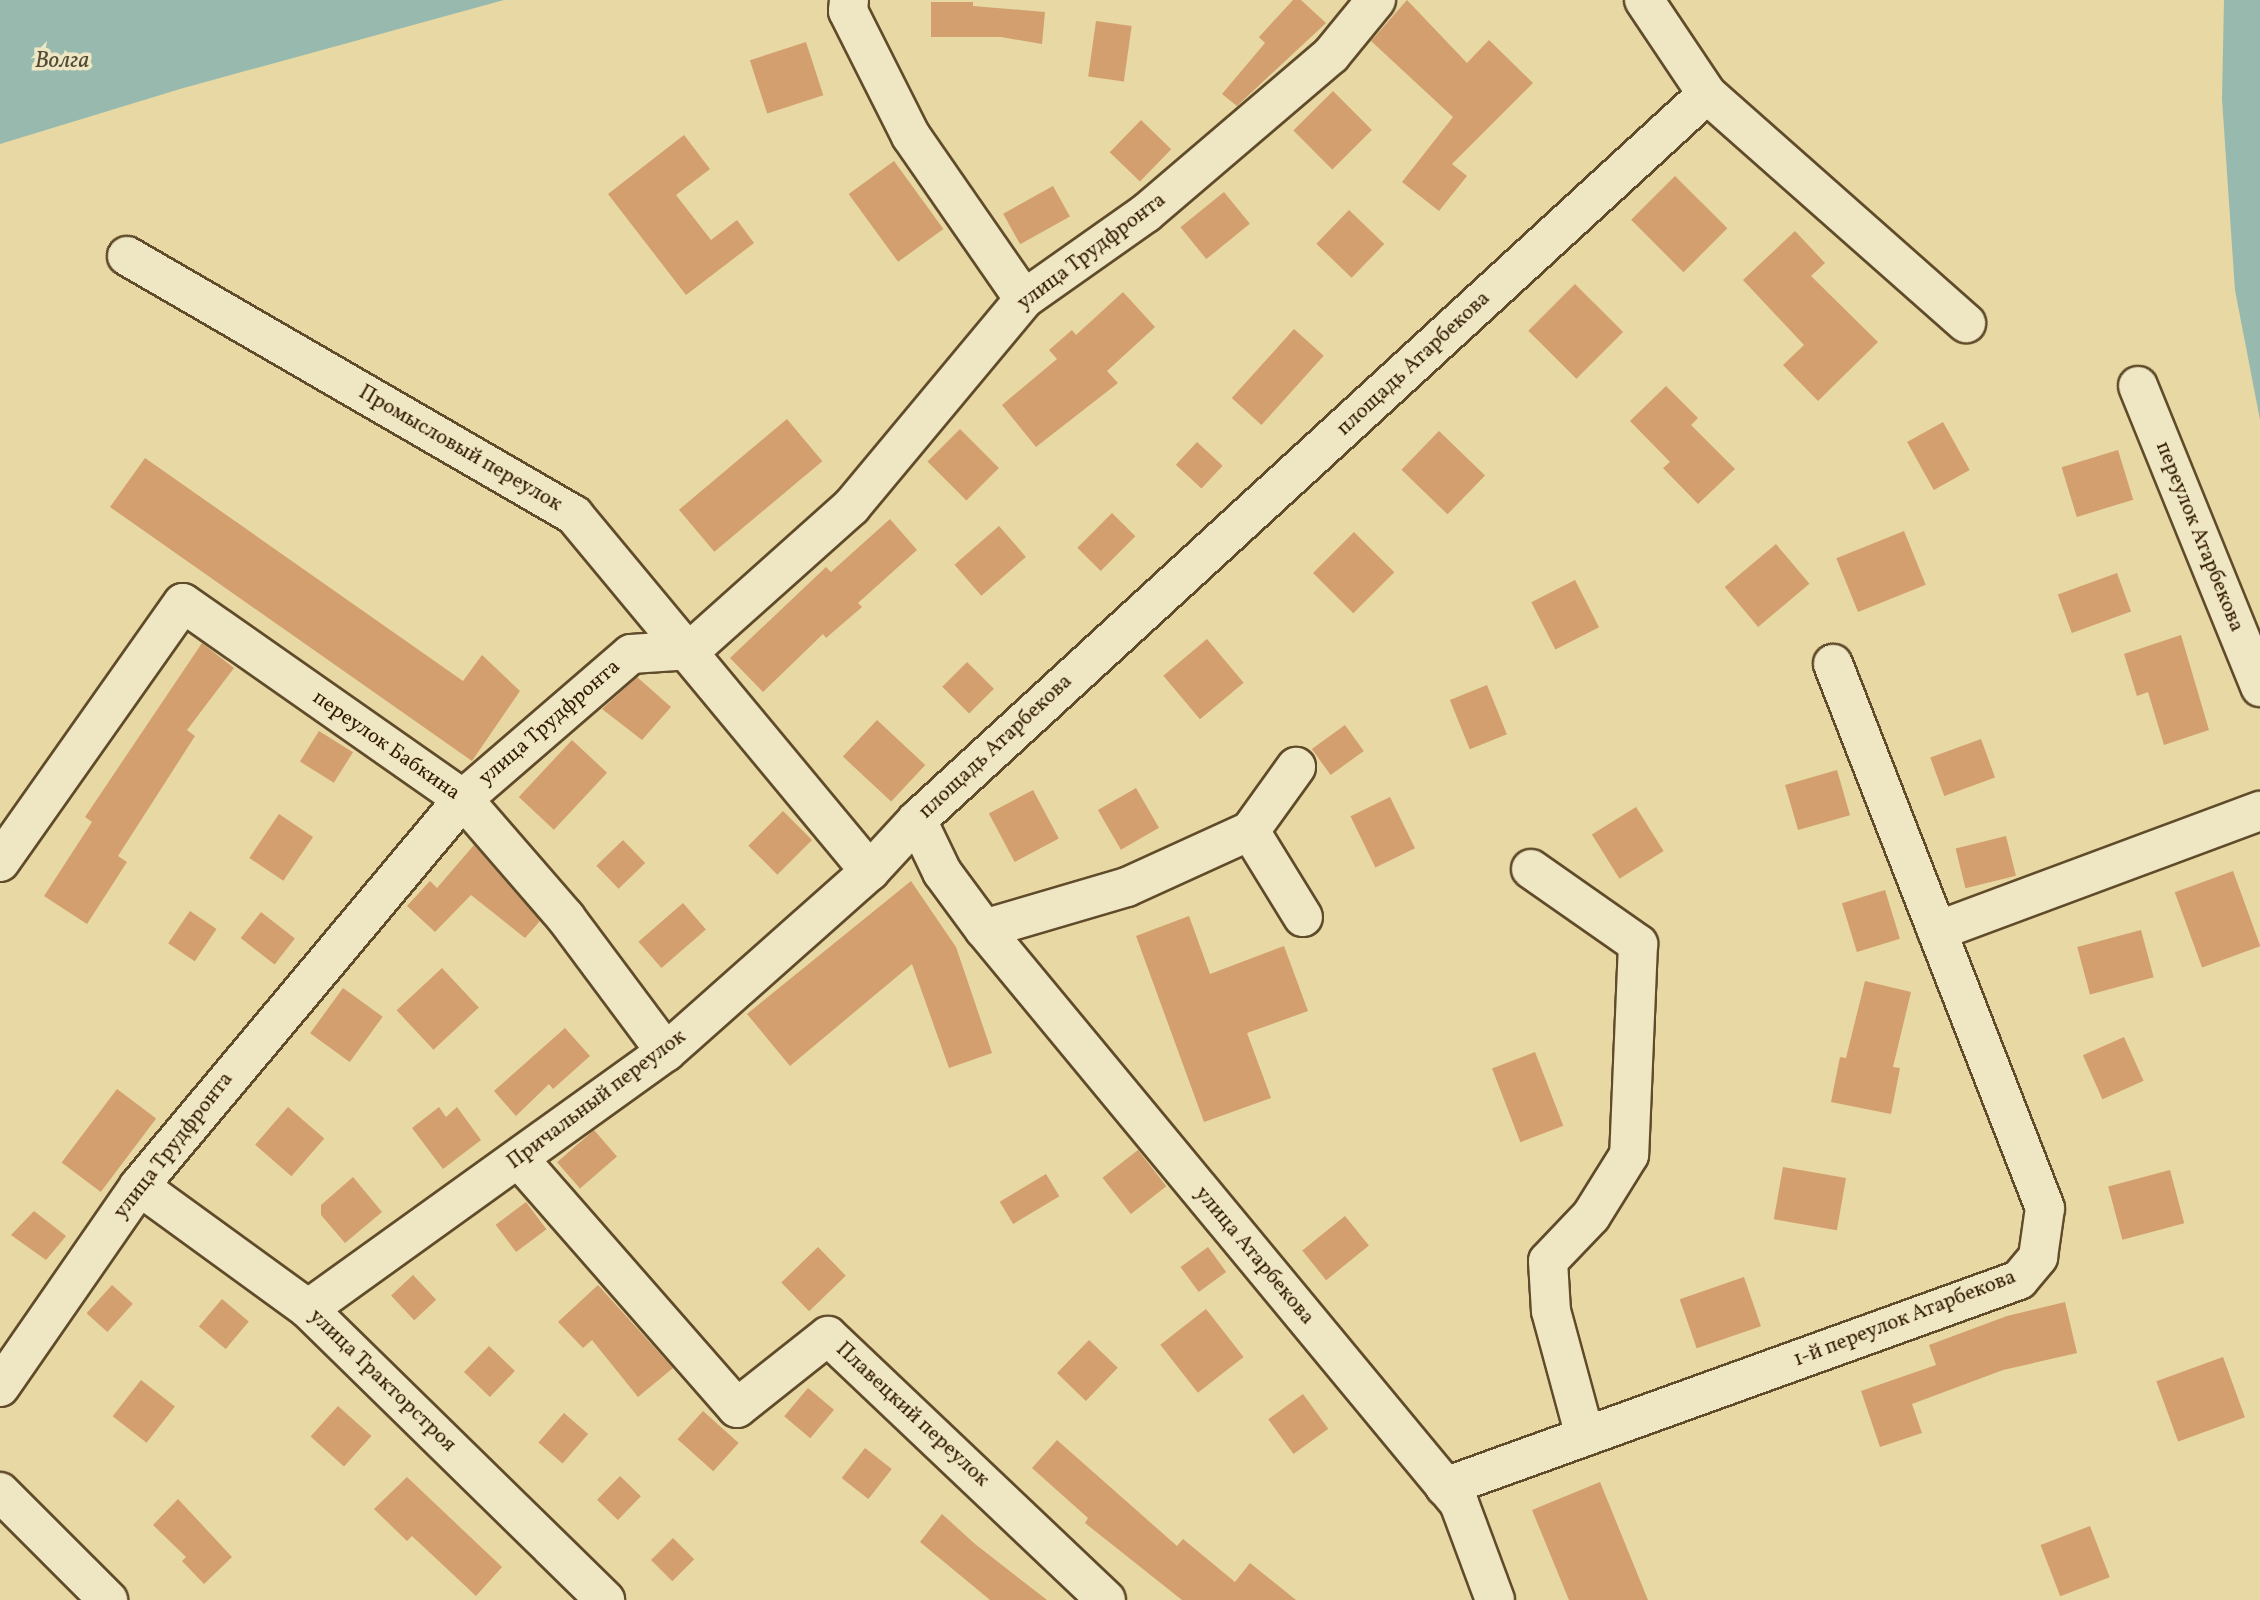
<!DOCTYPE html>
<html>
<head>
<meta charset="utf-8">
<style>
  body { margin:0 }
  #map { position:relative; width:2260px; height:1600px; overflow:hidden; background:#e7d8a4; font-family:Vollkorn,serif }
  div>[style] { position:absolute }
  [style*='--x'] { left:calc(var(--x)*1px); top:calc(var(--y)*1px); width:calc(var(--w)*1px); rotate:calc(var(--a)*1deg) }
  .water>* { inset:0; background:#98b9ad }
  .building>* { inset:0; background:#d39f6f; transform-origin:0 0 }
  .roads { filter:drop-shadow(2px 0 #604b2a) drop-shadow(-2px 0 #604b2a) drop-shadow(0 2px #604b2a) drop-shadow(0 -2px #604b2a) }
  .minor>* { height:38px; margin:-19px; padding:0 19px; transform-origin:19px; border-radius:19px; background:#efe6c4 }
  span { translate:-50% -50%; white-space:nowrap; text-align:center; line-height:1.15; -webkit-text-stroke:7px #efe6c4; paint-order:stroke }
  .street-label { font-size:21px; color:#331c01 }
  .water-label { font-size:23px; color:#514b35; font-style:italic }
</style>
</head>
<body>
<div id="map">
  <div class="water">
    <div style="clip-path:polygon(0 0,504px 0,180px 89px,0 144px)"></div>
    <div style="clip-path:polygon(2224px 0,2260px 0,2260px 420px,2235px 290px,2222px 99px)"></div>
  </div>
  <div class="building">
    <div style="clip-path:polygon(1293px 0,1301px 0,1326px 23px,1237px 106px,1222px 94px,1265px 43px,1259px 37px)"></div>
    <div style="clip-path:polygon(1407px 0,1467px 63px,1489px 40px,1533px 83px,1452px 164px,1467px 176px,1439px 211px,1402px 182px,1453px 117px,1371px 41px)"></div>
    <div style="clip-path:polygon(931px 2px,973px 2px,973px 6px,1045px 12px,1042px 44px,1001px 37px,931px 37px)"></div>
    <div style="left:1096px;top:21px;width:36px;height:56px;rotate:8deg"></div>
    <div style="left:806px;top:42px;width:56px;height:59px;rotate:72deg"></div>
    <div style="left:1333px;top:91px;width:55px;height:56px;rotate:45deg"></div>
    <div style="left:1141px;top:120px;width:42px;height:45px;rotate:44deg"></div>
    <div style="clip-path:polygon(684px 135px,710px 169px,676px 195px,711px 240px,737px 220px,754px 243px,686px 295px,608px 194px)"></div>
    <div style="left:894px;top:161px;width:84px;height:56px;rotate:54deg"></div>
    <div style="left:1675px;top:176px;width:74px;height:62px;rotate:45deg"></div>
    <div style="left:1053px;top:186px;width:35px;height:57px;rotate:61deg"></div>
    <div style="left:1224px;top:192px;width:41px;height:56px;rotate:51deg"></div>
    <div style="left:1349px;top:210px;width:49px;height:47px;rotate:44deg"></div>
    <div style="clip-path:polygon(1795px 231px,1825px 263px,1811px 276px,1878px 342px,1818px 401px,1783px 365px,1804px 345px,1743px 280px)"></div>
    <div style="left:1575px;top:284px;width:68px;height:66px;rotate:45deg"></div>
    <div style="clip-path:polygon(1123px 292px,1155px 327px,1107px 371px,1118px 383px,1036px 447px,1002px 405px,1057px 359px,1049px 350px,1072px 330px,1076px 335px)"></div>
    <div style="left:1294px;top:329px;width:40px;height:93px;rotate:42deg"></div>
    <div style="clip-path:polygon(1666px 386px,1698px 418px,1691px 425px,1735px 469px,1698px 504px,1663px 468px,1670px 462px,1630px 421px)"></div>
    <div style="left:787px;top:419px;width:55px;height:141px;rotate:50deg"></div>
    <div style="left:1943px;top:422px;width:55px;height:41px;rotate:61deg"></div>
    <div style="left:960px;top:429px;width:55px;height:46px;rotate:45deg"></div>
    <div style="left:1439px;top:431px;width:64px;height:54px;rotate:44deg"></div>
    <div style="left:1197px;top:442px;width:35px;height:31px;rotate:43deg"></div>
    <div style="left:2118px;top:450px;width:52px;height:59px;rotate:73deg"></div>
    <div style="clip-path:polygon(145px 458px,463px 681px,482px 655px,520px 691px,472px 761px,110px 507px)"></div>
    <div style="left:1112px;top:513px;width:33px;height:49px;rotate:45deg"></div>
    <div style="clip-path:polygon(890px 519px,917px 550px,858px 603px,862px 607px,826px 638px,823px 634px,763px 692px,730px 658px,826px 567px,831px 572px)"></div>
    <div style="left:999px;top:526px;width:41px;height:59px;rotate:49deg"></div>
    <div style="left:1904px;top:531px;width:58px;height:73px;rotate:68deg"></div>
    <div style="left:1354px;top:532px;width:57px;height:58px;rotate:45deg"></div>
    <div style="left:1776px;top:544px;width:52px;height:67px;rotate:50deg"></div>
    <div style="left:2117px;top:573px;width:41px;height:63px;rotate:70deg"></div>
    <div style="left:1575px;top:580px;width:53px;height:49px;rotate:63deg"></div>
    <div style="clip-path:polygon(2181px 635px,2209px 730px,2164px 745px,2148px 692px,2137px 696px,2124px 654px)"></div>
    <div style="left:1207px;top:639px;width:57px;height:57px;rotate:50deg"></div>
    <div style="clip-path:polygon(202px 643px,234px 668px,187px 730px,195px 736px,118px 856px,127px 862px,87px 924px,44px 896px,92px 822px,85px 817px)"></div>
    <div style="left:967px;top:662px;width:38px;height:35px;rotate:45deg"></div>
    <div style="clip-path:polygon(637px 677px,671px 707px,642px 740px,602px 709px)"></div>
    <div style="left:1487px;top:685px;width:53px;height:40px;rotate:68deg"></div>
    <div style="left:877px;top:720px;width:66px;height:50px;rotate:43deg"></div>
    <div style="left:1345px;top:725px;width:32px;height:41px;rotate:54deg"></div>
    <div style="left:319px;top:731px;width:40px;height:36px;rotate:32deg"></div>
    <div style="left:1981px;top:739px;width:41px;height:54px;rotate:70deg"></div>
    <div style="left:572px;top:740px;width:48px;height:78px;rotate:43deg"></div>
    <div style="left:1837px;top:770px;width:47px;height:54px;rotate:74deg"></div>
    <div style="left:1136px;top:788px;width:46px;height:44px;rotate:60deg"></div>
    <div style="left:1033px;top:790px;width:55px;height:50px;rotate:62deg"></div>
    <div style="left:1390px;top:797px;width:57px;height:44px;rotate:64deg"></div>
    <div style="left:1636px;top:807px;width:52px;height:52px;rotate:58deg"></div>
    <div style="left:783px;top:811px;width:41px;height:49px;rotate:45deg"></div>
    <div style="left:279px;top:814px;width:41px;height:53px;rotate:34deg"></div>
    <div style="left:2006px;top:836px;width:41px;height:52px;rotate:76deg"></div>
    <div style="left:623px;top:840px;width:32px;height:37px;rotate:46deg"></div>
    <div style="clip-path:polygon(474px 845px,540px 921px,525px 938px,471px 895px,435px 932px,407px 906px,430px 881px,437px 888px)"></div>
    <div style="left:2233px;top:871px;width:80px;height:62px;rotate:70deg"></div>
    <div style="clip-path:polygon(911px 881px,956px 947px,992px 1053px,949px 1068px,912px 964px,790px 1066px,747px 1014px)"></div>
    <div style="left:1885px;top:890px;width:51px;height:45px;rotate:73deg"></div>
    <div style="left:683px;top:903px;width:35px;height:59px;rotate:49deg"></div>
    <div style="left:190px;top:911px;width:32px;height:39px;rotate:34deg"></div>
    <div style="left:261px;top:912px;width:43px;height:33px;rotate:38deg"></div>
    <div style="clip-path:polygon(1189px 916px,1210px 974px,1284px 946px,1308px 1011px,1247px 1033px,1271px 1098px,1204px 1122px,1136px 936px)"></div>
    <div style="left:2141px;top:930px;width:49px;height:66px;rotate:75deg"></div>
    <div style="left:442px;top:968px;width:54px;height:62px;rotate:47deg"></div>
    <div style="clip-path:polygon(1865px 981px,1911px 992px,1893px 1067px,1900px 1068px,1891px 1114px,1831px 1102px,1840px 1057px,1846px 1058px)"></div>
    <div style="left:343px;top:988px;width:49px;height:56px;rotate:36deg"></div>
    <div style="clip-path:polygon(565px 1028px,590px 1056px,553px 1089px,549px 1084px,516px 1116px,494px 1091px)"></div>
    <div style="left:2124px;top:1037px;width:48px;height:45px;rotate:66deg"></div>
    <div style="left:1535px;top:1052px;width:79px;height:46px;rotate:69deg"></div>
    <div style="left:117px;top:1089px;width:49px;height:92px;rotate:37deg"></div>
    <div style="left:288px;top:1107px;width:48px;height:50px;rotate:41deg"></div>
    <div style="clip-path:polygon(439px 1107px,446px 1117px,457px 1107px,481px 1140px,443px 1169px,412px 1128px)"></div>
    <div style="left:594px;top:1130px;width:35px;height:49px;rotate:49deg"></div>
    <div style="left:1138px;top:1150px;width:46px;height:45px;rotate:52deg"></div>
    <div style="left:1783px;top:1167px;width:64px;height:53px;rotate:10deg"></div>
    <div style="left:2170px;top:1170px;width:55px;height:64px;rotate:75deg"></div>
    <div style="left:1046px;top:1174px;width:26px;height:54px;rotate:59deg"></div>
    <div style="clip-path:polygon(353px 1177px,382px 1212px,345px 1243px,321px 1215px,321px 1205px)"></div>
    <div style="left:526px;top:1202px;width:34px;height:38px;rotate:53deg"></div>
    <div style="clip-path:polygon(34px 1211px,66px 1236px,46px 1260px,11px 1235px)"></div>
    <div style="left:1345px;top:1216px;width:38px;height:55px;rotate:51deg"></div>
    <div style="left:818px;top:1247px;width:40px;height:51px;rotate:46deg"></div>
    <div style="left:1208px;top:1247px;width:31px;height:34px;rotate:54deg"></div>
    <div style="left:413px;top:1275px;width:34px;height:30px;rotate:47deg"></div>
    <div style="left:1744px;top:1277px;width:52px;height:68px;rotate:71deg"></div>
    <div style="left:112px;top:1285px;width:28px;height:38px;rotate:42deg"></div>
    <div style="clip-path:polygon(598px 1285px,673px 1368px,638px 1397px,592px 1340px,583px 1348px,558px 1322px)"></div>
    <div style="left:222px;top:1299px;width:35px;height:36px;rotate:40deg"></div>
    <div style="clip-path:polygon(2065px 1302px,2077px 1353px,2003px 1370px,1912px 1404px,1922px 1433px,1880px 1447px,1861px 1391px,1936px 1365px,1929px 1345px,2007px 1316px)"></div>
    <div style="left:1206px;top:1309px;width:61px;height:58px;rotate:52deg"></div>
    <div style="left:1089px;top:1340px;width:40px;height:46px;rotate:44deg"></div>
    <div style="left:489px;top:1346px;width:36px;height:36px;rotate:44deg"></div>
    <div style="left:2223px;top:1357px;width:64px;height:71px;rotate:70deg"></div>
    <div style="left:141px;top:1380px;width:43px;height:46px;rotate:38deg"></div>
    <div style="left:808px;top:1388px;width:34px;height:37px;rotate:40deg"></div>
    <div style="left:1303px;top:1394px;width:43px;height:43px;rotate:54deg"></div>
    <div style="left:338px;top:1406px;width:45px;height:41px;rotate:42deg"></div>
    <div style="left:703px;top:1411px;width:48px;height:38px;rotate:42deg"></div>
    <div style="left:564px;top:1413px;width:32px;height:39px;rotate:41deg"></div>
    <div style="clip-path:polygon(1057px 1440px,1177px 1546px,1183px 1539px,1235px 1582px,1250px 1563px,1296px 1600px,1182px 1600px,1085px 1523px,1088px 1518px,1032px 1468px)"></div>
    <div style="left:865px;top:1448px;width:34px;height:38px;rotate:38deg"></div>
    <div style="left:620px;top:1476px;width:29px;height:33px;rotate:44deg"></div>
    <div style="clip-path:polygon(407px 1477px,502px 1567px,476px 1596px,412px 1536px,407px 1541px,374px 1509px)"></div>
    <div style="clip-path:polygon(1600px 1482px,1648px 1600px,1569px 1600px,1532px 1510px)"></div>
    <div style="clip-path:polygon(178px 1499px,232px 1557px,204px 1584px,182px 1561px,186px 1557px,153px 1525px)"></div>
    <div style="clip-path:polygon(942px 1514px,975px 1544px,1047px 1600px,990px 1600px,920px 1542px)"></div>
    <div style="left:2090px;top:1526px;width:55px;height:53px;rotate:69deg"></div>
    <div style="left:673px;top:1538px;width:30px;height:31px;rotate:45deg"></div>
  </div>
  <div class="roads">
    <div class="minor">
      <div style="--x:849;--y:0;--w:11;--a:95"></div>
      <div style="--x:848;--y:11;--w:140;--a:63.3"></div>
      <div style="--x:911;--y:136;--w:198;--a:55.3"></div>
      <div style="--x:1644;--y:0;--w:113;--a:56.2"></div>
      <div style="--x:1707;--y:94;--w:346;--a:41.5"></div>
      <div style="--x:127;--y:256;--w:517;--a:30.09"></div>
      <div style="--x:574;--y:515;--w:463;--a:50.3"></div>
      <div style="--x:2138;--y:386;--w:325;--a:67.9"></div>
      <div style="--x:917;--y:820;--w:58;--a:64.3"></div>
      <div style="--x:942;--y:872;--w:71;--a:53.6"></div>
      <div style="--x:984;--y:929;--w:745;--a:50.39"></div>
      <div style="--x:1459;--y:1503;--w:103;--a:69.6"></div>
      <div style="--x:1250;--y:831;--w:101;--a:58.4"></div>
      <div style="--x:0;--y:862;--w:317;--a:-54.8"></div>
      <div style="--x:183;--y:603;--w:342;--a:35"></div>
      <div style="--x:463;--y:799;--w:157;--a:49.1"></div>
      <div style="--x:566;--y:918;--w:167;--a:53.3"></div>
      <div style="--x:1531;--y:869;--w:131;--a:35"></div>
      <div style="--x:1638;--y:944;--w:211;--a:92.4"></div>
      <div style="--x:1629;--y:1155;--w:72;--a:121.9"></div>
      <div style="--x:1591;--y:1216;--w:62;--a:133.7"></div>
      <div style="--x:1548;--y:1261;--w:50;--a:86.6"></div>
      <div style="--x:1551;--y:1311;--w:130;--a:74.8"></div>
      <div style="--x:984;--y:929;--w:149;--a:-16.4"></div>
      <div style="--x:1127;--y:887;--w:135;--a:-24.5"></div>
      <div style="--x:1250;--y:831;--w:79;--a:-54.3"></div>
      <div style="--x:1937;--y:931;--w:345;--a:-20.4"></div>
      <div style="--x:519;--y:1159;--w:331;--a:48.8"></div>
      <div style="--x:737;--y:1408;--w:116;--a:-38.4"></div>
      <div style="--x:828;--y:1336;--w:383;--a:43.5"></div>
      <div style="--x:139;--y:1186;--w:209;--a:36"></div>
      <div style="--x:308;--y:1309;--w:416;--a:44.4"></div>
      <div style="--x:308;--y:1309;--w:441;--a:-35.7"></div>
      <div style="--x:666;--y:1052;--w:273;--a:-41.6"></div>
      <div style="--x:870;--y:871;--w:69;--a:-47.3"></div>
      <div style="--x:917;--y:820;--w:1073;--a:-42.58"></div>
      <div style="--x:0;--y:1387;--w:244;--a:-55.3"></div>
      <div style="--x:139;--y:1186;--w:505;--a:-50.06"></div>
      <div style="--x:463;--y:799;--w:222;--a:-40.8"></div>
      <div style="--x:631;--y:654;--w:60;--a:-3.8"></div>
      <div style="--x:691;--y:650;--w:215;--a:-41.8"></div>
      <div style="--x:851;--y:507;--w:271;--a:-50.2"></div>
      <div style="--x:1024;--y:299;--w:149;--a:-35.2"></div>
      <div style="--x:1146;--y:213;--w:243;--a:-40.5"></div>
      <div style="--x:1331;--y:55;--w:71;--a:-50.7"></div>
      <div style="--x:1445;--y:1487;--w:610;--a:-19.83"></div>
      <div style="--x:2019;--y:1280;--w:30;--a:-50"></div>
      <div style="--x:2038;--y:1257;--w:49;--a:-81.9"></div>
      <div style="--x:2045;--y:1208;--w:584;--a:-111.29"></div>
      <div style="--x:0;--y:1492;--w:153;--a:45"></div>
    </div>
  </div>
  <div class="street-label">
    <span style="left:1092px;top:252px;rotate:-37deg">улица Трудфронта</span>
    <span style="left:1414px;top:364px;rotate:-43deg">площадь Атарбекова</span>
    <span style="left:460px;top:449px;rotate:30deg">Промысловый переулок</span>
    <span style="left:2199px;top:537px;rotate:68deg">переулок Атарбекова</span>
    <span style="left:550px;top:723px;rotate:-41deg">улица Трудфронта</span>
    <span style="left:386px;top:746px;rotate:35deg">переулок Бабкина</span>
    <span style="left:996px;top:747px;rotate:-43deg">площадь Атарбекова</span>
    <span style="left:597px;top:1100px;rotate:-37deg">Причальный переулок</span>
    <span style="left:174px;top:1146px;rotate:-52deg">улица Трудфронта</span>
    <span style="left:1254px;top:1256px;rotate:50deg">улица Атарбекова</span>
    <span style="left:1905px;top:1319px;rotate:-21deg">1-й переулок Атарбекова</span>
    <span style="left:382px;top:1381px;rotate:44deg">улица Тракторстроя</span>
    <span style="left:912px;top:1415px;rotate:43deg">Плавецкий переулок</span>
  </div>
  <div class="water-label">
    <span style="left:62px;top:61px">Волга</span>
  </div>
</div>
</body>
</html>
